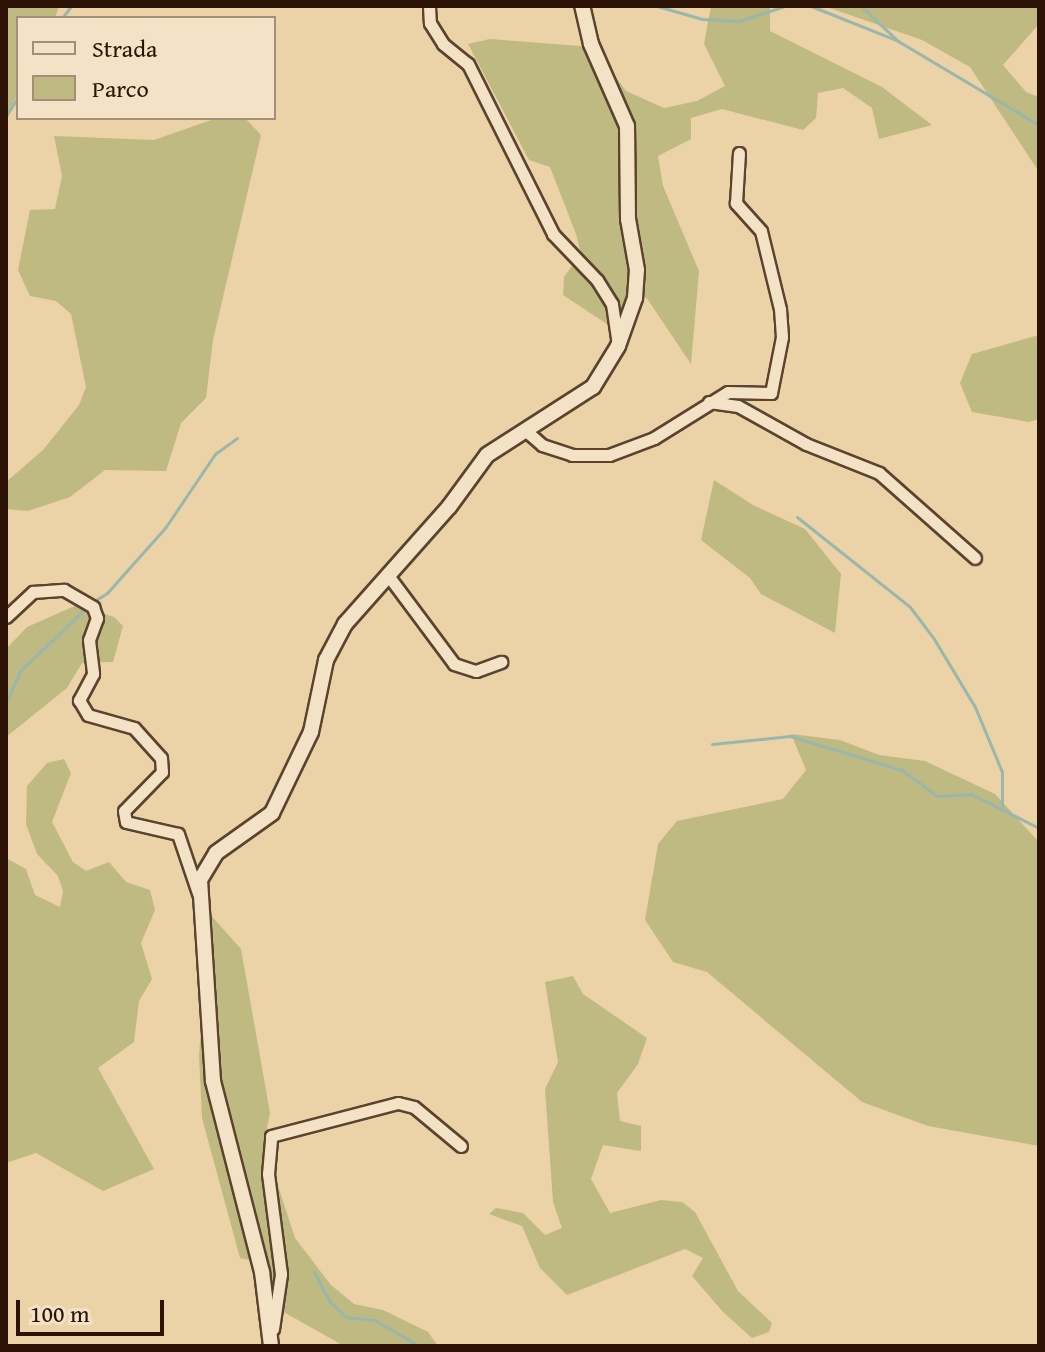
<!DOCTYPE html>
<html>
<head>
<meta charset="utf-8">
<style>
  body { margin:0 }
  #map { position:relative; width:1045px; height:1352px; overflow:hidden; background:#ecd2a7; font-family:"Gentium Book Plus",serif }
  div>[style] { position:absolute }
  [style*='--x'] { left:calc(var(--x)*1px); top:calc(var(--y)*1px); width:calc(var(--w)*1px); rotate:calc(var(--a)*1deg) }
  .green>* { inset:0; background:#bfba82 }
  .stream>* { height:3px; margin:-1.5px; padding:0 1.5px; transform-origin:1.5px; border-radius:1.5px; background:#99b7ac }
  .roads { filter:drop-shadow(2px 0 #5c432e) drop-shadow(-2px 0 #5c432e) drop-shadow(0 2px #5c432e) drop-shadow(0 -2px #5c432e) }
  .street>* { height:11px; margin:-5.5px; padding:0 5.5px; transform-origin:5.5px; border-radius:5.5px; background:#f3e2c6 }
  .secondary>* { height:14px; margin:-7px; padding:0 7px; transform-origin:7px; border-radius:7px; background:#f3e2c6 }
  span { translate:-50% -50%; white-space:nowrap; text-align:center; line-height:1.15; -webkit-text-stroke:8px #f3e2c6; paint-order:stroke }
  .frame { position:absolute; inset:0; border:8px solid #2c1305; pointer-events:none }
  .legend { position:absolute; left:16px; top:16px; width:260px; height:104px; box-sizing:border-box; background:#f3e2c6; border:2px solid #a38f79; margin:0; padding:10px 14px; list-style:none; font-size:24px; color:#2c1305 }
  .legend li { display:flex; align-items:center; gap:16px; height:40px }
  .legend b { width:40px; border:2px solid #a38f79 }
  .scale { position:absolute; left:16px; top:1300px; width:148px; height:36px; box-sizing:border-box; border:4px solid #2c1305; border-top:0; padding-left:10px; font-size:24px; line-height:28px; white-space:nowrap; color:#2c1305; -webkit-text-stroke:6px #f3e2c6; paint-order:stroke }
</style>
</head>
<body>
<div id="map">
  <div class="green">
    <div style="clip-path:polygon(6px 6px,59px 6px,55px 18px,18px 18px,18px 93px,6px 117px)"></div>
    <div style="clip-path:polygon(711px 6px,770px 6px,770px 31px,882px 87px,932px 125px,879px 139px,872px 108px,843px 88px,818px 93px,816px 118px,803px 130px,722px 109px,691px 118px,691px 139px,658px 156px,663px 186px,699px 271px,691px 364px,646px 297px,625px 336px,563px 295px,564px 277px,581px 254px,576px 234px,550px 167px,529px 160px,468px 44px,490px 39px,594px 47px,626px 91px,664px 108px,697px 101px,725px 86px,704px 44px)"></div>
    <div style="clip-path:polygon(824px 6px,1039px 6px,1039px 24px,1003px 65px,1026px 92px,1039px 97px,1039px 172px,970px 67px,922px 40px)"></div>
    <div style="clip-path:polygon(217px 118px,245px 118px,261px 135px,213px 340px,206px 398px,181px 423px,166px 471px,105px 470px,70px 497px,28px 511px,6px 509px,6px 482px,43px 450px,79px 405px,86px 387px,71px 314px,56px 301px,30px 296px,18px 270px,30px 210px,55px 209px,62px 176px,54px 136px,154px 140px)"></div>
    <div style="clip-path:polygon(1039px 335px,1039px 419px,1029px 422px,972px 412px,960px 383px,972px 354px)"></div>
    <div style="clip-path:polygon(714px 480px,753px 505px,805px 529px,841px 574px,835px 633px,761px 594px,750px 578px,701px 540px)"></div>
    <div style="clip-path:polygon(77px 605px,114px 617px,123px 626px,113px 662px,82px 663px,67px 688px,6px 737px,6px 649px,27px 627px)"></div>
    <div style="clip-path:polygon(791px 734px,840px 740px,879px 755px,925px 761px,995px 794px,1039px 842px,1039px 1146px,928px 1126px,862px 1102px,707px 972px,673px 962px,645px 920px,658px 844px,677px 821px,783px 799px,806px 770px)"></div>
    <div style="clip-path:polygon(64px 759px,71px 773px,52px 822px,73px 862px,86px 871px,109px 862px,126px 882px,150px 890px,155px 910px,141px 943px,152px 979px,139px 1001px,134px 1042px,98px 1068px,154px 1169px,103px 1191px,36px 1153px,6px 1163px,6px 858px,26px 869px,35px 895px,60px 907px,63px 891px,58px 876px,37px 854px,26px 824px,27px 786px,47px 763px)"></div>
    <div style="clip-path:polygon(209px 913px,241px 949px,270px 1113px,264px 1143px,295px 1238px,331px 1285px,354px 1304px,383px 1310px,428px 1332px,438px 1346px,344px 1346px,273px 1306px,263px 1263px,240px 1258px,202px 1118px,199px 1056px)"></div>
    <div style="clip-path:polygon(573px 976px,583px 994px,647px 1038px,638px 1064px,617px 1093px,620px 1121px,641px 1126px,641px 1151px,603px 1145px,591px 1179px,610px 1213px,661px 1200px,682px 1202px,695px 1212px,738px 1291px,772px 1323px,769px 1332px,752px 1338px,723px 1312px,692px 1276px,703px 1258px,685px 1249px,567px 1295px,540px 1268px,522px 1226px,489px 1214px,496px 1208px,523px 1213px,545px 1235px,562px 1228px,553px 1202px,545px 1089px,558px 1062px,545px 982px)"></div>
  </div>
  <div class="stream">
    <div style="--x:657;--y:6;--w:47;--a:16.1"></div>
    <div style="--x:702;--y:19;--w:37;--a:3"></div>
    <div style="--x:739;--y:21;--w:48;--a:-18.1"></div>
    <div style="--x:811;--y:6;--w:92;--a:21.8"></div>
    <div style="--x:861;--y:6;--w:51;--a:43.4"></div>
    <div style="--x:898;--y:41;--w:164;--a:30.8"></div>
    <div style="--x:62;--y:18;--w:15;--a:-53"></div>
    <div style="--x:6;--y:116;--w:22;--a:-58"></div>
    <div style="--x:797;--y:517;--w:144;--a:38.5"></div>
    <div style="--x:910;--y:607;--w:40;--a:53"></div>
    <div style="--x:934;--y:639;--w:79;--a:58.9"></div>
    <div style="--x:975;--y:707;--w:70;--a:67.4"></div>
    <div style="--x:1002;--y:772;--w:35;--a:90"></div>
    <div style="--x:91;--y:603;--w:19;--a:-32"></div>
    <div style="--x:107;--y:593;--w:87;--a:-48.3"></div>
    <div style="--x:165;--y:528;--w:89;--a:-56"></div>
    <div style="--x:215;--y:454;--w:27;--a:-36"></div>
    <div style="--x:6;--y:703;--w:36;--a:-66"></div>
    <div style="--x:21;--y:670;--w:90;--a:-43.6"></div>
    <div style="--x:712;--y:744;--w:78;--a:-5.9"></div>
    <div style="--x:790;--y:736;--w:117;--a:16.9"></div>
    <div style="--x:902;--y:770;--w:44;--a:36.6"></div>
    <div style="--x:937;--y:796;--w:34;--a:-3"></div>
    <div style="--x:971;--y:794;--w:76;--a:26.6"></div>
    <div style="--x:314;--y:1272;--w:34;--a:62"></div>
    <div style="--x:330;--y:1302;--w:22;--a:43"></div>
    <div style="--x:346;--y:1317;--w:29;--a:6"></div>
    <div style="--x:375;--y:1320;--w:51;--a:30.6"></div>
  </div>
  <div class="roads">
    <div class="street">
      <div style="--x:429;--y:6;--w:17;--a:87"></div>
      <div style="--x:430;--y:23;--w:25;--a:58"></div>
      <div style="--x:443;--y:44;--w:32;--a:39"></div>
      <div style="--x:468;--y:64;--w:190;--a:63.4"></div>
      <div style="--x:553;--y:234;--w:64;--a:46.3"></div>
      <div style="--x:597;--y:280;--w:28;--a:58"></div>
      <div style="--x:612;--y:304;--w:41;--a:81.7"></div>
      <div style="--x:709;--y:402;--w:29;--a:8"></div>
      <div style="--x:738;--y:406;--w:78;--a:29.2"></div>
      <div style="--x:806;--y:444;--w:79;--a:21.7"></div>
      <div style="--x:879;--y:473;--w:128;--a:41.5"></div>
      <div style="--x:525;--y:430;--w:23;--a:41"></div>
      <div style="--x:542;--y:445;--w:32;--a:18"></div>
      <div style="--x:572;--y:455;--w:37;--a:0"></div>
      <div style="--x:609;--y:455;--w:48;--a:-20.7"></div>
      <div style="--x:654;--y:438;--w:87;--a:-31.9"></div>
      <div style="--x:728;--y:392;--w:43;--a:1.3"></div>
      <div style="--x:771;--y:393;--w:57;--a:-78.9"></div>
      <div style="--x:782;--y:337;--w:28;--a:-94"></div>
      <div style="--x:780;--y:309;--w:80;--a:-103.7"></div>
      <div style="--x:761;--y:231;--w:38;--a:-132"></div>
      <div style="--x:736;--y:203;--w:50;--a:-86.6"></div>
      <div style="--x:387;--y:574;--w:112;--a:53.3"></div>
      <div style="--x:454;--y:664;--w:23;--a:18"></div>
      <div style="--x:476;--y:671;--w:27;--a:-20"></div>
      <div style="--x:6;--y:617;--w:37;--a:-43"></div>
      <div style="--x:33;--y:592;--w:31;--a:-4"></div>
      <div style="--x:64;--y:590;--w:34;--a:30"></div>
      <div style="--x:93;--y:607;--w:12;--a:70"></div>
      <div style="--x:97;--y:618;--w:23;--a:110"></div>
      <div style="--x:89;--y:640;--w:34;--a:83"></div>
      <div style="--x:93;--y:674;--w:30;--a:118"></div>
      <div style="--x:79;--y:700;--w:17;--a:59"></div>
      <div style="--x:88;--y:715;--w:48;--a:15.8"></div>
      <div style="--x:134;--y:728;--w:40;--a:48"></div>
      <div style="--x:161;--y:758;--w:14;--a:86"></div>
      <div style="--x:162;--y:772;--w:54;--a:134.3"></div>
      <div style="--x:124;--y:811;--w:11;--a:80"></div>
      <div style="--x:126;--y:822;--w:53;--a:13"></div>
      <div style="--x:178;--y:834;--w:62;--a:71.3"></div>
      <div style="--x:273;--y:1329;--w:56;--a:-81.7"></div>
      <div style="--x:281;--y:1274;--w:101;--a:-97.4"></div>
      <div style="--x:268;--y:1174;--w:38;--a:-85"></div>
      <div style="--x:271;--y:1136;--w:131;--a:-14.6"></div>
      <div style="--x:398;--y:1103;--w:16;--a:14"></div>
      <div style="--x:414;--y:1107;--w:61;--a:39.7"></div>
    </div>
    <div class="secondary">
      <div style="--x:271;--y:1346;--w:75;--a:-96.9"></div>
      <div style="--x:262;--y:1272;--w:197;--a:-104.4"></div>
      <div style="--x:213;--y:1081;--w:201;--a:-93.7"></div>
      <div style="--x:200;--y:880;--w:31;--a:-59"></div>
      <div style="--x:216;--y:853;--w:69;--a:-35.5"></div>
      <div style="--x:272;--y:813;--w:90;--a:-64.3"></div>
      <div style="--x:311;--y:732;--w:74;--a:-78.2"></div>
      <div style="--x:326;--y:660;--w:41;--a:-62.2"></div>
      <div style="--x:345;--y:624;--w:157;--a:-48.4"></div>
      <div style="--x:449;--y:507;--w:64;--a:-53.8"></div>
      <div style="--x:487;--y:455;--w:126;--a:-32.7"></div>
      <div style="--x:593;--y:387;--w:48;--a:-58.6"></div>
      <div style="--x:618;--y:346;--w:51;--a:-70.5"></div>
      <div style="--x:635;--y:298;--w:28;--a:-86"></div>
      <div style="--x:637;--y:270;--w:52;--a:-100"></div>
      <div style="--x:628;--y:219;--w:93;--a:-90.6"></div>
      <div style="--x:627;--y:126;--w:90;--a:-113.7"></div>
      <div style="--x:591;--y:44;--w:39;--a:-103"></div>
    </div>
  </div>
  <div class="frame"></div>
  <ul class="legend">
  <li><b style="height:10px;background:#f3e2c6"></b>Strada</li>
  <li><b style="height:22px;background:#bfba82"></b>Parco</li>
  </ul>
  <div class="scale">100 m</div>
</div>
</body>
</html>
